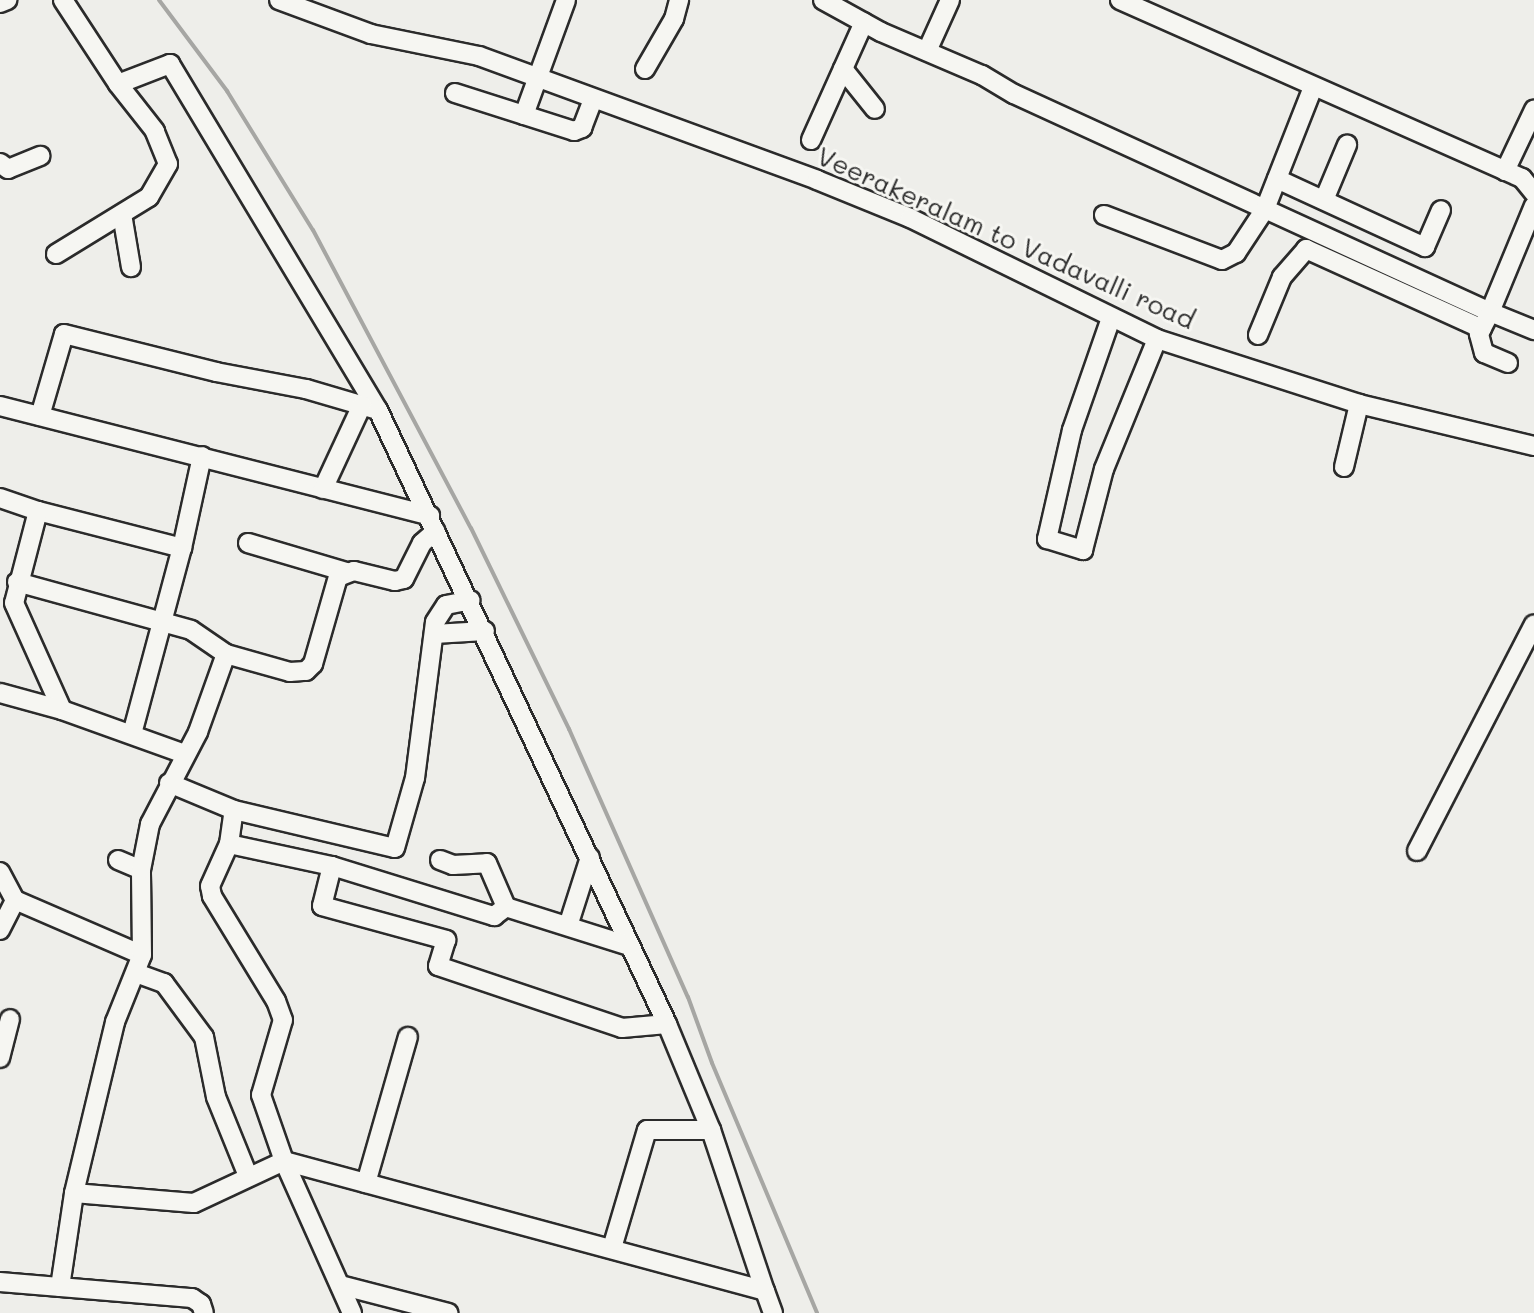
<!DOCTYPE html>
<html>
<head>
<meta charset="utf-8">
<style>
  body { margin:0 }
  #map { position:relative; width:1534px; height:1313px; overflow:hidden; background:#eeeeea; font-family:Mali,sans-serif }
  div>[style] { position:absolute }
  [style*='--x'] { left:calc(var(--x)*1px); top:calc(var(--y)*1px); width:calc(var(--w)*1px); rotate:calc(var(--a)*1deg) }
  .stream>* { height:4px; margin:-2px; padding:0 2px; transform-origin:2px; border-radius:2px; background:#a6a6a3 }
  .roads { filter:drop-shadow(2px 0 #2b2b2b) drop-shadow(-2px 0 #2b2b2b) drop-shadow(0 2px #2b2b2b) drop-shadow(0 -2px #2b2b2b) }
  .minor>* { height:18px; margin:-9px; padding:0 9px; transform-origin:9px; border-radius:9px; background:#f6f6f2 }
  span { translate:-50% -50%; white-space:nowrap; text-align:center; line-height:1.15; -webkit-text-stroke:6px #f6f6f2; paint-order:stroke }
  .street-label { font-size:26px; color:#2b2b2b }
</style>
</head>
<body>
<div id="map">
  <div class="stream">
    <div style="--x:159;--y:0;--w:114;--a:53.2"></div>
    <div style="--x:227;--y:91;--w:163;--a:58.3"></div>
    <div style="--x:313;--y:230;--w:337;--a:62.1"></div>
    <div style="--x:471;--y:528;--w:224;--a:64"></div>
    <div style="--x:569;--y:729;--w:293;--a:66.1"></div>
    <div style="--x:688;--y:997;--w:70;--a:70"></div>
    <div style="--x:712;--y:1063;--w:271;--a:67.2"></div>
  </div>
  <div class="roads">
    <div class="minor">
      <div style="--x:63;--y:0;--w:100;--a:56.8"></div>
      <div style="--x:118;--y:84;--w:56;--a:-21"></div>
      <div style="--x:170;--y:64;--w:404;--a:59"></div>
      <div style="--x:378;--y:410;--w:679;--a:64.79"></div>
      <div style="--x:667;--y:1024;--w:115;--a:67.5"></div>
      <div style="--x:711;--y:1130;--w:170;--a:71.5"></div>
      <div style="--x:279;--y:0;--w:98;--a:20.3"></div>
      <div style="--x:371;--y:34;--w:110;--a:11.5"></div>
      <div style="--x:479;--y:56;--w:360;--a:20.1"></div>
      <div style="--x:817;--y:180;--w:100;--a:22.2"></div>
      <div style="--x:910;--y:218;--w:275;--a:26.1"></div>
      <div style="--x:1157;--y:339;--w:212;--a:17.8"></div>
      <div style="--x:1359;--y:404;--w:180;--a:13.5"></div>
      <div style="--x:823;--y:0;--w:66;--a:28.9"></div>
      <div style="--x:881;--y:32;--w:110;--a:23.1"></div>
      <div style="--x:982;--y:75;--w:37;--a:31"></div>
      <div style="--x:1014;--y:94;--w:524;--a:24.61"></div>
      <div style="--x:1490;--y:312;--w:115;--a:-67.5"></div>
      <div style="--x:1120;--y:0;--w:440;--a:23.9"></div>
      <div style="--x:1522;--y:178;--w:19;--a:51"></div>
      <div style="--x:0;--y:3;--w:8;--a:-23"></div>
      <div style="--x:927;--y:51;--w:56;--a:-65.7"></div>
      <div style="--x:645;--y:69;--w:58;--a:-59.9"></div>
      <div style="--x:674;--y:19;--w:20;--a:-75"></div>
      <div style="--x:843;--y:69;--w:51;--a:51.3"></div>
      <div style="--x:455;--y:93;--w:125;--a:17.7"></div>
      <div style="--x:574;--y:131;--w:9;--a:-21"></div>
      <div style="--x:582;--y:128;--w:31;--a:-69"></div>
      <div style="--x:524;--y:115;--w:122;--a:-69.9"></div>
      <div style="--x:811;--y:140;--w:129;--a:-65.8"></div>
      <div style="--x:0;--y:163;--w:10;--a:37"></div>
      <div style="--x:8;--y:169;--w:35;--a:-22"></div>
      <div style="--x:1505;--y:171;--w:68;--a:-64.6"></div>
      <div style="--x:1277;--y:179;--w:163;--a:24.7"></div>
      <div style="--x:1425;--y:247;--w:40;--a:-66.6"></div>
      <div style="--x:1324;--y:200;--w:60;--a:-67.3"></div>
      <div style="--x:122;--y:214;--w:54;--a:80.4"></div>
      <div style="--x:1104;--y:215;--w:126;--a:20.9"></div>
      <div style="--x:1222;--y:260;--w:16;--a:-27"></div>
      <div style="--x:1236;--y:253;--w:53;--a:-56.6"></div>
      <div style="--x:1265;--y:209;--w:131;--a:-68.5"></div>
      <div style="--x:56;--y:254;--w:109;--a:-31.5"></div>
      <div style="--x:149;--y:197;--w:38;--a:-60"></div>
      <div style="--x:168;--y:164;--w:35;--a:-112"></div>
      <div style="--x:155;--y:131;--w:60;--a:-128.2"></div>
      <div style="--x:1111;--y:318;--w:119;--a:109.2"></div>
      <div style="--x:1072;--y:430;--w:112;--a:102.9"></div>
      <div style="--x:1047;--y:539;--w:38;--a:17"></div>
      <div style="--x:1083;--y:550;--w:84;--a:-75.5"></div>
      <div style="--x:1104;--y:469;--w:140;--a:-67.8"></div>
      <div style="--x:1258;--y:335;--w:63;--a:-67.5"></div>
      <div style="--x:1282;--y:277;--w:37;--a:-49"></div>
      <div style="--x:1306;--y:249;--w:193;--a:24.4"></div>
      <div style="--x:1508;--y:363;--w:26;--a:-157"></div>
      <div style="--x:1484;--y:353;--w:20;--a:-105"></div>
      <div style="--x:1479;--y:334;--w:25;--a:-63"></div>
      <div style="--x:1490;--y:312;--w:48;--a:22.2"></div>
      <div style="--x:0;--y:406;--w:444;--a:14.3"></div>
      <div style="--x:40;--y:416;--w:85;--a:-73.7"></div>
      <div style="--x:64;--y:334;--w:157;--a:14"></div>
      <div style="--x:216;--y:372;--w:92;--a:10.7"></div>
      <div style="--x:306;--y:389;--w:75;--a:16.3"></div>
      <div style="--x:1344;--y:467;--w:65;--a:-76.6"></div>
      <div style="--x:323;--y:489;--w:93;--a:-65.1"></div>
      <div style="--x:0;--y:498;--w:40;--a:18.9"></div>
      <div style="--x:38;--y:511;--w:149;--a:14.4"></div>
      <div style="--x:38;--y:511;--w:95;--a:104.6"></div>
      <div style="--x:14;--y:603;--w:117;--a:65.8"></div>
      <div style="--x:62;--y:710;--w:131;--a:19.7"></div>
      <div style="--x:248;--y:543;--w:102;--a:16.5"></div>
      <div style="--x:17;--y:582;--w:180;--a:15.4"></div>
      <div style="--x:191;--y:630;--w:42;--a:34.4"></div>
      <div style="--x:226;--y:654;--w:66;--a:15.7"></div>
      <div style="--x:290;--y:672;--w:16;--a:-4"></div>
      <div style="--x:306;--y:671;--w:10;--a:-45"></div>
      <div style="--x:313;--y:664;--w:91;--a:-74"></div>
      <div style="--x:338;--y:577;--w:17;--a:-21"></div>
      <div style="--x:354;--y:571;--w:42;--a:13.7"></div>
      <div style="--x:395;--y:581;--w:9;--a:-13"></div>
      <div style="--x:404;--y:579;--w:40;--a:-63.4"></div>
      <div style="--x:422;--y:543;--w:18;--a:-41"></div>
      <div style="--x:434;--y:634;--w:51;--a:-3.4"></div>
      <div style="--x:0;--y:693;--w:64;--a:15.3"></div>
      <div style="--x:132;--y:734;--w:193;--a:-75"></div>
      <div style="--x:182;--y:548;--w:94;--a:-77.7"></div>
      <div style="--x:169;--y:783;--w:70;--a:22.6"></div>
      <div style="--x:234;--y:810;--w:165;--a:13.3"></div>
      <div style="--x:395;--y:848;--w:73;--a:-74.1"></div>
      <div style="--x:415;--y:778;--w:157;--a:-82.7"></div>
      <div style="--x:435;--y:622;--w:20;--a:-57"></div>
      <div style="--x:446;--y:605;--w:25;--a:-11"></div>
      <div style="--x:229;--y:844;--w:105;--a:12.1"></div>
      <div style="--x:332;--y:866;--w:170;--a:17.2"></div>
      <div style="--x:494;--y:916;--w:15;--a:-37"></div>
      <div style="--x:506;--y:907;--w:130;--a:17.5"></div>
      <div style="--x:1417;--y:851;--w:255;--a:-62.7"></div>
      <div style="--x:118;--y:860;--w:25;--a:23"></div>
      <div style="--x:440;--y:860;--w:14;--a:21"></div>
      <div style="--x:453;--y:865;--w:34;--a:-3"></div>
      <div style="--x:487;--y:863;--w:48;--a:66.6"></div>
      <div style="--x:332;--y:866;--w:41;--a:104"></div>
      <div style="--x:322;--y:906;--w:129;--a:15.3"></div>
      <div style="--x:446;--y:940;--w:27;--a:107"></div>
      <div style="--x:438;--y:966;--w:194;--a:18.6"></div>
      <div style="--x:622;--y:1028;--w:45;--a:-5.1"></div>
      <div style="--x:0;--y:872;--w:32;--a:62"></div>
      <div style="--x:15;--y:900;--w:138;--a:23.4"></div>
      <div style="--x:568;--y:926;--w:72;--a:-72.3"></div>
      <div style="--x:0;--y:930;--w:34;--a:-63"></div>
      <div style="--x:136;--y:973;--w:30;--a:20"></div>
      <div style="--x:164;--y:983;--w:67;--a:53.5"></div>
      <div style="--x:204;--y:1037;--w:61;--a:78.7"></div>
      <div style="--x:216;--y:1097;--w:85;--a:67.9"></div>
      <div style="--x:0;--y:1058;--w:40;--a:-75.6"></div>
      <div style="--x:366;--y:1183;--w:152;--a:-74"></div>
      <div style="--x:74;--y:1193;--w:120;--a:4.8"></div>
      <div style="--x:194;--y:1203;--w:99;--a:-25"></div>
      <div style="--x:284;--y:1161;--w:70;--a:-109.2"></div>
      <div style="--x:261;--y:1095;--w:78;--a:-73.7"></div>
      <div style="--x:283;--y:1020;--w:20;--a:-110"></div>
      <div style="--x:276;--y:1001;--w:123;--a:-121.4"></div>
      <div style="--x:212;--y:896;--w:10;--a:-101"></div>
      <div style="--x:210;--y:886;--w:46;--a:-65.7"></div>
      <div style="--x:229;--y:844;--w:34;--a:-82"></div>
      <div style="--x:612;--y:1248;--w:123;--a:-73.5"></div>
      <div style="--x:647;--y:1130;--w:64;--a:0"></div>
      <div style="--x:0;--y:1282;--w:193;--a:4.8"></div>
      <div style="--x:192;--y:1298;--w:11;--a:34"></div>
      <div style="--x:201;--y:1304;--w:9;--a:72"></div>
      <div style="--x:340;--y:1285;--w:112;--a:14.5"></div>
      <div style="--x:60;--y:1287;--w:95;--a:-81.5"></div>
      <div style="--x:74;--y:1193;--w:176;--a:-76.5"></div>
      <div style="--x:115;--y:1022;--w:72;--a:-68.1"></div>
      <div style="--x:142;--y:955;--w:85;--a:-90.7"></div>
      <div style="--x:141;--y:870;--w:47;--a:-78.9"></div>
      <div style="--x:150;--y:824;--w:104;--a:-62.4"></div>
      <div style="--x:198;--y:732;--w:83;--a:-70.3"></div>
      <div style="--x:352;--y:1313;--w:167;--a:-114.1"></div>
      <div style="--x:284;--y:1161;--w:498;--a:15.1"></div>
      <div style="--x:765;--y:1291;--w:23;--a:70"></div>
    </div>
  </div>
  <div class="street-label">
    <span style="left:1006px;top:238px;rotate:24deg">Veerakeralam to Vadavalli road</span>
  </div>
</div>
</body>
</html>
